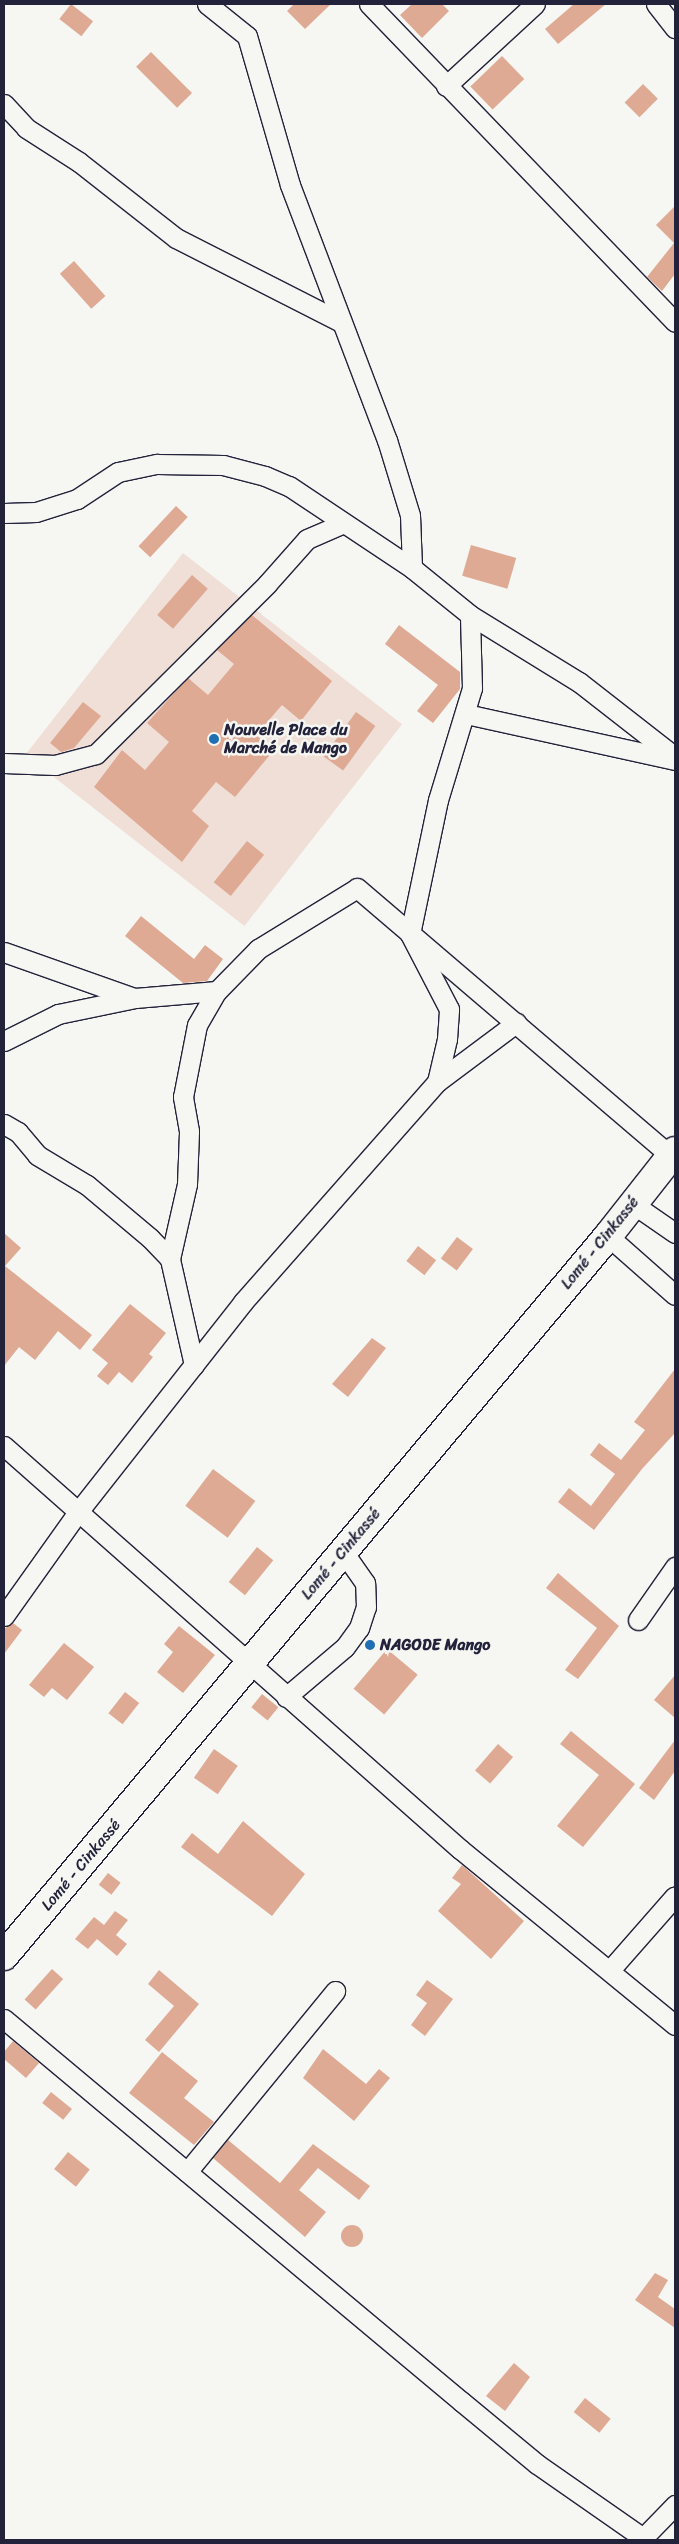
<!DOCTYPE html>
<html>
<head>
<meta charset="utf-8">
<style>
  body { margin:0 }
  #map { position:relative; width:679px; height:2544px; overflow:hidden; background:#f6f6f2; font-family:Sriracha,sans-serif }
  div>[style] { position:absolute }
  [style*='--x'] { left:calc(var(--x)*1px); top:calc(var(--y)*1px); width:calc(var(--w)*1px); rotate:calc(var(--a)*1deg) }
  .built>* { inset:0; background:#efdfd6; transform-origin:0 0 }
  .building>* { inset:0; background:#dfaa94; transform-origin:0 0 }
  .round { border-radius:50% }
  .roads { filter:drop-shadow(1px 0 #22223b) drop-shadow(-1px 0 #22223b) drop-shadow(0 1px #22223b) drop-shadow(0 -1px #22223b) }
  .minor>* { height:19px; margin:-9.5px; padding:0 9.5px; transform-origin:9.5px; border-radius:9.5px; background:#f6f6f2 }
  .highway>* { height:28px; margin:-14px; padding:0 14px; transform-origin:14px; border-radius:14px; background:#f6f6f2 }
  .dots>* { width:14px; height:14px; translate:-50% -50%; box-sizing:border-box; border:2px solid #f6f6f2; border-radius:50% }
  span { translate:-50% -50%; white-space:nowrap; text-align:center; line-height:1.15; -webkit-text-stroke:5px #f6f6f2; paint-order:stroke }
  .poi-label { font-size:16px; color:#22223b; font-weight:700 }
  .left { translate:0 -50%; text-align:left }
  .street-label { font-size:16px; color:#22223b }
  .frame { position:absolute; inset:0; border:5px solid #22223b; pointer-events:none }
</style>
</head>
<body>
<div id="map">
  <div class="built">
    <div style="left:183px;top:553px;width:278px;height:256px;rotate:38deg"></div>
  </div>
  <div class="building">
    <div style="left:71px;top:4px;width:28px;height:19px;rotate:38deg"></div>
    <div style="clip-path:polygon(294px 4px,331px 4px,305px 29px,287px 11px)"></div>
    <div style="clip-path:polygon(412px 4px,442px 4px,449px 11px,422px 38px,400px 15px)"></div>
    <div style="clip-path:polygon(574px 4px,606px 4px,558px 44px,545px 29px)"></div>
    <div style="left:151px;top:52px;width:58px;height:21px;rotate:45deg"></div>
    <div style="left:502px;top:56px;width:32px;height:44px;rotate:46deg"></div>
    <div style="left:643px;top:84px;width:21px;height:26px;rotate:45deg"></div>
    <div style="clip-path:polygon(675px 206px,675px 274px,662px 291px,647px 277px,674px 243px,656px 225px)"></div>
    <div style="left:74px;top:261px;width:47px;height:19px;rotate:48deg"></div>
    <div style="left:176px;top:506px;width:16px;height:55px;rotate:43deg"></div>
    <div style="left:471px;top:545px;width:47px;height:32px;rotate:16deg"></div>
    <div style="left:192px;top:575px;width:21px;height:53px;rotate:41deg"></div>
    <div style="clip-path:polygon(252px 615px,332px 681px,301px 721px,282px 705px,256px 735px,274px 750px,235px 797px,216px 782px,192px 811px,209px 826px,182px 862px,94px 787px,122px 750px,145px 770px,169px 742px,147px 723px,188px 678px,208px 695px,234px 664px,217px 650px)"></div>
    <div style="clip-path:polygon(399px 625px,460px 672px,460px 689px,433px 723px,417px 711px,438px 685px,385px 644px)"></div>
    <div style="clip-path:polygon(83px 702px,101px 716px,74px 748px,61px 752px,50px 743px)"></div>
    <div style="left:356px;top:712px;width:24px;height:55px;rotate:36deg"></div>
    <div style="left:247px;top:841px;width:22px;height:53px;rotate:39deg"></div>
    <div style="clip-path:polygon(141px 916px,194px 959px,205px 945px,223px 959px,207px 981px,183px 983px,125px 936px)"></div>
    <div style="clip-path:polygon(4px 1233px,21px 1248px,5px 1266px,92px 1335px,80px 1350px,58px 1331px,35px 1360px,19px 1347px,4px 1366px)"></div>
    <div style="left:457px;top:1237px;width:20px;height:27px;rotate:37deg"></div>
    <div style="left:418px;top:1246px;width:23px;height:19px;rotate:38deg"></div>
    <div style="clip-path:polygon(130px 1304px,166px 1333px,149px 1354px,153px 1357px,132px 1383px,119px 1372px,108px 1385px,97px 1376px,108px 1363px,92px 1350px)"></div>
    <div style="clip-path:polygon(372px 1338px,386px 1348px,348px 1397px,332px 1384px)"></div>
    <div style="clip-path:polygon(675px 1369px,675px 1433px,642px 1469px,594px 1530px,558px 1502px,569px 1488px,591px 1506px,615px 1474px,590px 1455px,599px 1443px,621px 1460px,645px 1430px,634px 1422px)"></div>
    <div style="left:213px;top:1469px;width:53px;height:46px;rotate:37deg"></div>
    <div style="left:257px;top:1547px;width:21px;height:45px;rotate:39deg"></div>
    <div style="clip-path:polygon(558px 1573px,619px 1626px,578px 1679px,565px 1670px,597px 1628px,546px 1588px)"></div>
    <div style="clip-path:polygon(13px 1623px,22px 1630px,4px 1654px,4px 1629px)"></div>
    <div style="clip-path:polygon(179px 1626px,215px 1655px,183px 1693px,157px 1672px,173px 1652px,164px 1644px)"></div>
    <div style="clip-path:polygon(64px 1643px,94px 1667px,67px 1700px,52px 1688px,44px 1697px,29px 1685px)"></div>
    <div style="left:387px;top:1649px;width:40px;height:52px;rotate:40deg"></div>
    <div style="clip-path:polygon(675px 1675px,675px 1718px,654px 1700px)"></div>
    <div style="left:125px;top:1692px;width:18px;height:27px;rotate:38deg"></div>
    <div style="left:262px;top:1694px;width:21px;height:17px;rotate:39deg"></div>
    <div style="clip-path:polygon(571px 1731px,635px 1784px,583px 1847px,557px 1826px,599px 1775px,560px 1744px)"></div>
    <div style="clip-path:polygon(675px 1740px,675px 1771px,654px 1800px,639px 1788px)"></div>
    <div style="left:498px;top:1744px;width:20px;height:35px;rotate:41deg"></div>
    <div style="left:214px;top:1749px;width:29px;height:35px;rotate:35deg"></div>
    <div style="clip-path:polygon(243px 1821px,305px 1874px,272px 1916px,181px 1847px,192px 1833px,218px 1854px)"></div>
    <div style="clip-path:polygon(462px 1865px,524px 1921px,491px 1959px,438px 1911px,461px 1884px,452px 1878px)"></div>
    <div style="left:108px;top:1873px;width:16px;height:15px;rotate:38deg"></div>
    <div style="clip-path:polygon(115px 1911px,128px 1920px,116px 1935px,127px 1944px,117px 1956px,97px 1939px,88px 1949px,75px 1939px,94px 1917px,104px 1925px)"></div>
    <div style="left:52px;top:1969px;width:15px;height:41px;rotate:42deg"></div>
    <div style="clip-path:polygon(159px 1970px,199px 2004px,159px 2052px,145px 2040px,174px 2006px,148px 1984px)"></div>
    <div style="clip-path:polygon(427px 1980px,453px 1999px,425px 2036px,411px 2025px,427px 2003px,416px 1995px)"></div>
    <div style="clip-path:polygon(13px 2041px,39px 2063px,26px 2078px,4px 2059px,4px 2052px)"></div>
    <div style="clip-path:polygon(323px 2049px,366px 2084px,379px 2069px,390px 2078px,354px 2121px,303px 2078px)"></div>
    <div style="clip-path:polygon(162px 2052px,198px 2081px,184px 2098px,214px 2122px,194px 2145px,129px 2093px)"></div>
    <div style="left:51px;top:2092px;width:27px;height:14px;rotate:39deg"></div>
    <div style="clip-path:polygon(228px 2140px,280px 2183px,313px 2144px,370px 2186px,359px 2200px,318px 2168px,299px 2190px,326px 2212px,305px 2237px,213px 2158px)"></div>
    <div style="left:68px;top:2152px;width:28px;height:22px;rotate:39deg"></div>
    <div class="round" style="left:341px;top:2225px;width:22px;height:22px"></div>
    <div style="clip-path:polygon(655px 2273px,668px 2280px,658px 2297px,675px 2309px,675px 2328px,635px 2300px)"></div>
    <div style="clip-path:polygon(514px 2363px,530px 2377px,505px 2411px,486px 2396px)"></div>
    <div style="left:585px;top:2398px;width:33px;height:18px;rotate:39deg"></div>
  </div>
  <div class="roads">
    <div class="minor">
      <div style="--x:207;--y:4;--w:51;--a:38.7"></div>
      <div style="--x:247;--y:36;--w:155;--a:73.9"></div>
      <div style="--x:290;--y:185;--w:273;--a:69.2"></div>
      <div style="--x:387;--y:440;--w:78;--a:73"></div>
      <div style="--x:410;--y:515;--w:53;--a:87.8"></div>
      <div style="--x:369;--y:4;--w:441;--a:46.1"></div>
      <div style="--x:656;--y:4;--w:31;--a:52"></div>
      <div style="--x:446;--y:86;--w:121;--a:-42.7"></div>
      <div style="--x:4;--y:104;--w:33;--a:47"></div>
      <div style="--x:26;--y:128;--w:63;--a:32.7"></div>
      <div style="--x:79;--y:162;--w:123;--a:38.1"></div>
      <div style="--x:176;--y:238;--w:185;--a:27"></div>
      <div style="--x:4;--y:513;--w:32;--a:-2"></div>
      <div style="--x:36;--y:512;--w:43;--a:-17.6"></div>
      <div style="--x:77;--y:499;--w:49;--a:-33.4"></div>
      <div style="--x:118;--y:472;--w:40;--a:-12"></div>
      <div style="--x:157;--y:464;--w:66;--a:0.9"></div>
      <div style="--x:223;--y:465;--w:43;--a:14.7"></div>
      <div style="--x:265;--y:476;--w:26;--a:23"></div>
      <div style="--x:289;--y:486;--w:148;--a:33.7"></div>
      <div style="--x:412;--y:568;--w:75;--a:39"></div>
      <div style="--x:470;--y:615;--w:128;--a:31.6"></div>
      <div style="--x:579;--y:682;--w:122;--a:38"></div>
      <div style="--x:466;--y:714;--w:214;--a:12.4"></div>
      <div style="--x:4;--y:763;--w:51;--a:2.2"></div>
      <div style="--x:55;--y:765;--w:42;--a:-15"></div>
      <div style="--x:96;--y:754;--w:241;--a:-44.8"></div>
      <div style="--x:267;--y:584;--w:60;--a:-48.4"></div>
      <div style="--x:307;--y:539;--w:40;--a:-23.4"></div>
      <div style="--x:4;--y:952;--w:138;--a:19.5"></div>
      <div style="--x:4;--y:1041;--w:60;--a:-26.6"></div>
      <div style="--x:58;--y:1014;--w:79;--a:-11.7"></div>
      <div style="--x:135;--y:998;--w:82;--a:-4.9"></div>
      <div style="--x:437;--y:1082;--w:44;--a:-76.9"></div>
      <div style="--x:447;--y:1039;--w:30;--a:-86"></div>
      <div style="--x:449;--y:1009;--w:85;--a:-117.5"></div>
      <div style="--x:410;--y:934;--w:137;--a:-78.2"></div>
      <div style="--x:438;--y:800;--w:117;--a:-73.1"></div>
      <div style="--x:472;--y:688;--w:73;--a:-91.6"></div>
      <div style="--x:4;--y:1124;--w:16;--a:30"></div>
      <div style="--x:18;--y:1132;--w:30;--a:50"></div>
      <div style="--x:37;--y:1155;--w:58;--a:31"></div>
      <div style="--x:87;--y:1185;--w:82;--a:40.1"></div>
      <div style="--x:150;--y:1238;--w:29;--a:46"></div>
      <div style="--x:633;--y:1204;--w:51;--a:34.6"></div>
      <div style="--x:608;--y:1236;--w:89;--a:41.4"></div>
      <div style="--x:194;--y:1365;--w:109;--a:-102.8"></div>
      <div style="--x:170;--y:1259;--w:77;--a:-77.2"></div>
      <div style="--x:187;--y:1184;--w:53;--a:-87.8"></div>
      <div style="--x:189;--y:1131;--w:35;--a:-100"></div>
      <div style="--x:183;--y:1097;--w:73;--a:-79"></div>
      <div style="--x:197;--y:1025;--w:39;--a:-60"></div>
      <div style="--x:217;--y:991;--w:59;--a:-45.7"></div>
      <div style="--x:258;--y:949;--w:116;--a:-31.6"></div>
      <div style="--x:357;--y:888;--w:413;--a:40.5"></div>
      <div style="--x:4;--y:1446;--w:609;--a:41.47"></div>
      <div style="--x:460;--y:1849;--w:278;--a:39.3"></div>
      <div style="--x:4;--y:1616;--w:128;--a:-54.6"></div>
      <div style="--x:78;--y:1512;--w:267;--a:-51.8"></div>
      <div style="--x:243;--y:1302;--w:293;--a:-48.6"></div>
      <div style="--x:437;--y:1082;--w:99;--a:-36.8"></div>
      <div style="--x:638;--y:1620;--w:65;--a:-55.1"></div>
      <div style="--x:286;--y:1697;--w:77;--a:-40.3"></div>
      <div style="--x:345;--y:1647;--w:24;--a:-54"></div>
      <div style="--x:359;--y:1628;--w:22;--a:-72"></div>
      <div style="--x:366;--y:1607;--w:24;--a:-92"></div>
      <div style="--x:365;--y:1583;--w:39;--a:-125"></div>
      <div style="--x:610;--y:1970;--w:98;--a:-48.7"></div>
      <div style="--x:4;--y:2019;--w:597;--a:39.9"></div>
      <div style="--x:462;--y:2402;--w:97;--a:39.6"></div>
      <div style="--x:537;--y:2464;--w:129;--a:34.9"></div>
      <div style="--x:187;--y:2172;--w:234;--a:-50.7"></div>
      <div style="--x:641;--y:2540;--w:49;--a:-45.8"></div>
    </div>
    <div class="highway">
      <div style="--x:4;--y:1956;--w:940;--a:-50.01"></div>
      <div style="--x:608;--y:1236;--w:108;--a:-51.8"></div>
    </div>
  </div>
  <div class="dots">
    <div style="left:214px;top:739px;background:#1f6fb2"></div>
    <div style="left:370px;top:1645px;background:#1f6fb2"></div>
  </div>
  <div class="poi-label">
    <span class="left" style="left:224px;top:739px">Nouvelle Place du<br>Marché de Mango</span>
    <span class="left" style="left:380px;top:1645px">NAGODE Mango</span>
  </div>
  <div class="street-label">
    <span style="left:600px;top:1243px;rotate:-51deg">Lomé - Cinkassé</span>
    <span style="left:341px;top:1554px;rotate:-50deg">Lomé - Cinkassé</span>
    <span style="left:81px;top:1865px;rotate:-50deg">Lomé - Cinkassé</span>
  </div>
  <div class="frame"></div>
</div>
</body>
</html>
